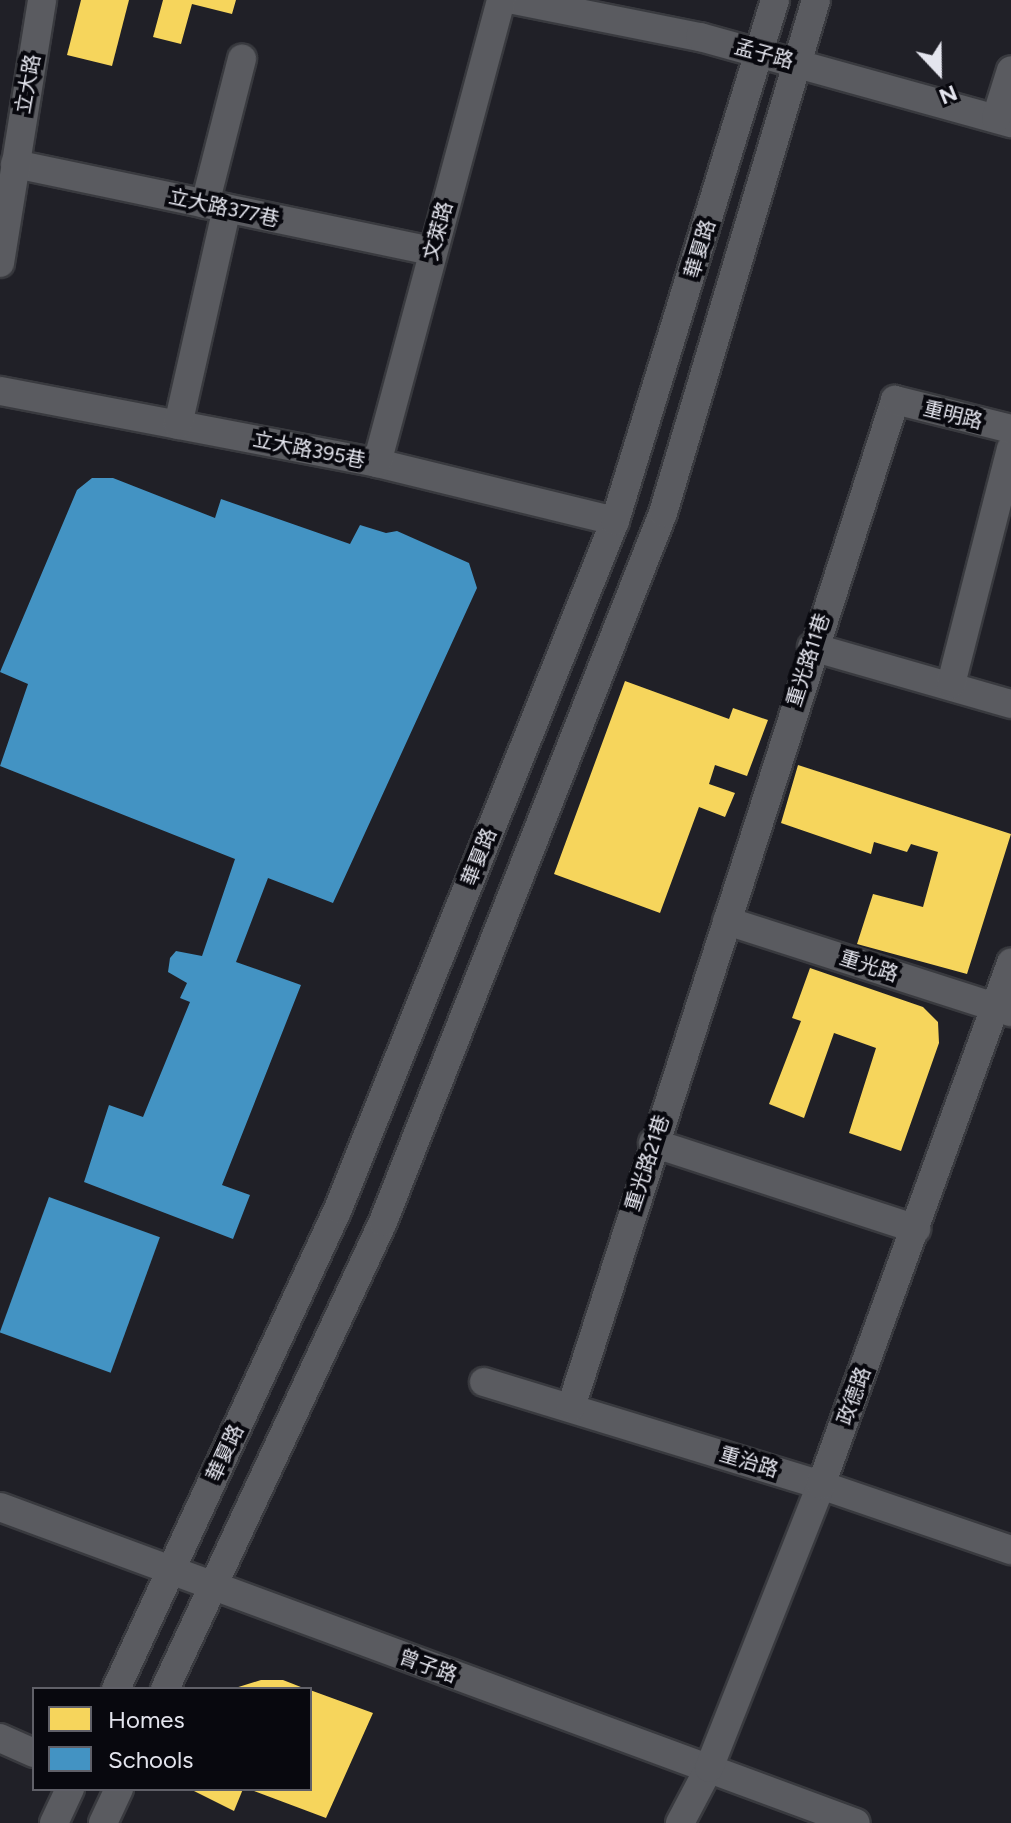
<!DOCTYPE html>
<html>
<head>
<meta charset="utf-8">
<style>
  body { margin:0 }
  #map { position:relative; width:1011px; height:1823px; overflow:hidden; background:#202027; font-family:Figtree,"Noto Sans TC",sans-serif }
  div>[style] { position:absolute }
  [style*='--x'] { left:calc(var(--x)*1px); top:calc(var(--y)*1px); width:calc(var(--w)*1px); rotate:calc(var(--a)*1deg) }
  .homes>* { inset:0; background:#f6d55c }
  .schools>* { inset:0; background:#4393c3; transform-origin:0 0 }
  .roads { filter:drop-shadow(2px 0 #393a3f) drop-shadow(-2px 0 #393a3f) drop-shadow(0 2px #393a3f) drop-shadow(0 -2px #393a3f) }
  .minor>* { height:28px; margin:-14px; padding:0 14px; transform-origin:14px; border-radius:14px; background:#5a5b60 }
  span { translate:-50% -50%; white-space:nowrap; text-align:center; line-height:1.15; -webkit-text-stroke:8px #08080e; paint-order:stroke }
  .street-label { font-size:20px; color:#e4e5ee }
  .legend { position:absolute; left:32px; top:1687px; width:280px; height:104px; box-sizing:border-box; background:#08080e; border:2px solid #606068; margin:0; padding:10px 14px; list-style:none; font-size:24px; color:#e4e5ee }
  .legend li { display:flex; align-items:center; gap:16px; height:40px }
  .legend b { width:40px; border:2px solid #606068 }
  .north { position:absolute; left:899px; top:32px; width:80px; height:80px; -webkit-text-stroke:6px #08080e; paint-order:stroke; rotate:158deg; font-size:22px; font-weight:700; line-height:32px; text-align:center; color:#e4e5ee }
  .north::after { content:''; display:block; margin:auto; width:28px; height:36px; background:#e4e5ee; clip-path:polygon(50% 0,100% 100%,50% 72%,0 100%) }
</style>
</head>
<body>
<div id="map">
  <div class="homes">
    <div style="clip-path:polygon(81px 0,129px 0,112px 66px,67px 55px)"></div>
    <div style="clip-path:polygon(163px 0,236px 0,232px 14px,192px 4px,181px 44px,153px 37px)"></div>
    <div style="clip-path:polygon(625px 681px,729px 719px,733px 708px,768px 720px,747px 776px,715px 765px,709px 784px,735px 793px,725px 817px,699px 807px,660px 913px,554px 874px)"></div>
    <div style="clip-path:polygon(798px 765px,1011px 834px,967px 974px,857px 944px,873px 894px,923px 907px,938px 852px,911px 844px,907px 852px,874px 842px,871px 854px,781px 823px)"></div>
    <div style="clip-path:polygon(810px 968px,923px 1007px,938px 1022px,939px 1043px,901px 1151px,849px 1133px,876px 1048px,834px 1033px,804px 1118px,769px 1104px,801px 1021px,792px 1018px)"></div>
    <div style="clip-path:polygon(261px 1680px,283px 1680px,306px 1689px,232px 1689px)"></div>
    <div style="clip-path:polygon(310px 1690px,373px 1713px,326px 1818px,249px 1789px,310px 1789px)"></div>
    <div style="clip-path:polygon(190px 1789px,243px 1789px,234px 1811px)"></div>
  </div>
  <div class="schools">
    <div style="clip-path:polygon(92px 478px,113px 478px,215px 518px,221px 499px,350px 544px,360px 525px,386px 533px,397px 531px,469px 563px,477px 588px,333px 903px,268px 878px,236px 962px,301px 985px,222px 1185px,250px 1195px,233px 1239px,84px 1182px,109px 1105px,143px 1117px,190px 1002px,180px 998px,187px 983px,168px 972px,170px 958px,176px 951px,202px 956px,235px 859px,0 766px,28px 684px,0 672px,77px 490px)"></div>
    <div style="left:49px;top:1197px;width:118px;height:144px;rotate:20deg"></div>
  </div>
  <div class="roads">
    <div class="minor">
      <div style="--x:514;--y:0;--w:190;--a:11.3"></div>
      <div style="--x:700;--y:37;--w:323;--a:15.5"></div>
      <div style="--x:996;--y:118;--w:50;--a:-72.6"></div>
      <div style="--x:15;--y:164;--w:426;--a:11.8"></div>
      <div style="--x:205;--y:204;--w:150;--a:-75.7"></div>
      <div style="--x:0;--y:263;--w:266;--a:-80.9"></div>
      <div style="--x:0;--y:391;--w:384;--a:10.8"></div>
      <div style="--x:377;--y:463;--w:245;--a:13.7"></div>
      <div style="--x:178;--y:425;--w:222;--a:-77.3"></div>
      <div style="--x:377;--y:463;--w:479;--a:-75"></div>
      <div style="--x:812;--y:647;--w:207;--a:16"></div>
      <div style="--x:951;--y:684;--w:243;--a:-75.7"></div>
      <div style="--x:727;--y:921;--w:298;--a:17.8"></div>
      <div style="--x:653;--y:1143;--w:277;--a:18.1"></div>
      <div style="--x:484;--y:1382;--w:352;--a:17"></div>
      <div style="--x:821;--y:1485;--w:201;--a:18.9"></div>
      <div style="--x:571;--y:1407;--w:1058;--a:-72.16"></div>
      <div style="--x:895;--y:400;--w:120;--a:14"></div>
      <div style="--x:0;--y:1507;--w:912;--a:20.26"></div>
      <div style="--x:116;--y:1689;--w:529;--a:-65.18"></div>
      <div style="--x:338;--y:1209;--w:742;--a:-68.07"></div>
      <div style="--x:615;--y:521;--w:545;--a:-72.93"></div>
      <div style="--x:165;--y:1689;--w:515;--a:-64.98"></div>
      <div style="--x:383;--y:1222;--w:762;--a:-68.45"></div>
      <div style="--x:663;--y:513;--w:535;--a:-73.39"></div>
      <div style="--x:0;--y:1738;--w:37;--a:24"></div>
      <div style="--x:54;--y:1823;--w:38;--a:-65"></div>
      <div style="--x:103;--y:1823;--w:38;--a:-65"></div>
      <div style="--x:680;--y:1823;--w:62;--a:-62.2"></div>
      <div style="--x:709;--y:1768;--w:304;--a:-68.4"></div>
      <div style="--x:821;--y:1485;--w:556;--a:-70"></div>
    </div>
  </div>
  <div class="street-label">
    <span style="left:764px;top:54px;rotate:15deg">孟子路</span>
    <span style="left:28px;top:84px;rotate:-80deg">立大路</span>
    <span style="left:224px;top:208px;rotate:12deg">立大路377巷</span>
    <span style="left:438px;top:231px;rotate:-75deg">文萊路</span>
    <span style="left:700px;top:249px;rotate:-73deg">華夏路</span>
    <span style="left:953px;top:415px;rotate:14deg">重明路</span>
    <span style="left:309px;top:450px;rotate:11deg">立大路395巷</span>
    <span style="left:808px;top:660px;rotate:-72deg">重光路11巷</span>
    <span style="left:479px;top:857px;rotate:-68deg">華夏路</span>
    <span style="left:869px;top:966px;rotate:18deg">重光路</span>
    <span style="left:647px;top:1163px;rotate:-72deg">重光路21巷</span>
    <span style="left:854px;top:1396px;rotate:-70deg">政德路</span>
    <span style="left:225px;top:1453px;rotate:-65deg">華夏路</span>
    <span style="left:749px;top:1462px;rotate:17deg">重治路</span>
    <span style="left:428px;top:1666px;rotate:20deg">曾子路</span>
  </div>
  <ul class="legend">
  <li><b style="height:22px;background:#f6d55c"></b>Homes</li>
  <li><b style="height:22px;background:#4393c3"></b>Schools</li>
  </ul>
  <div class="north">N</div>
</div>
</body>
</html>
